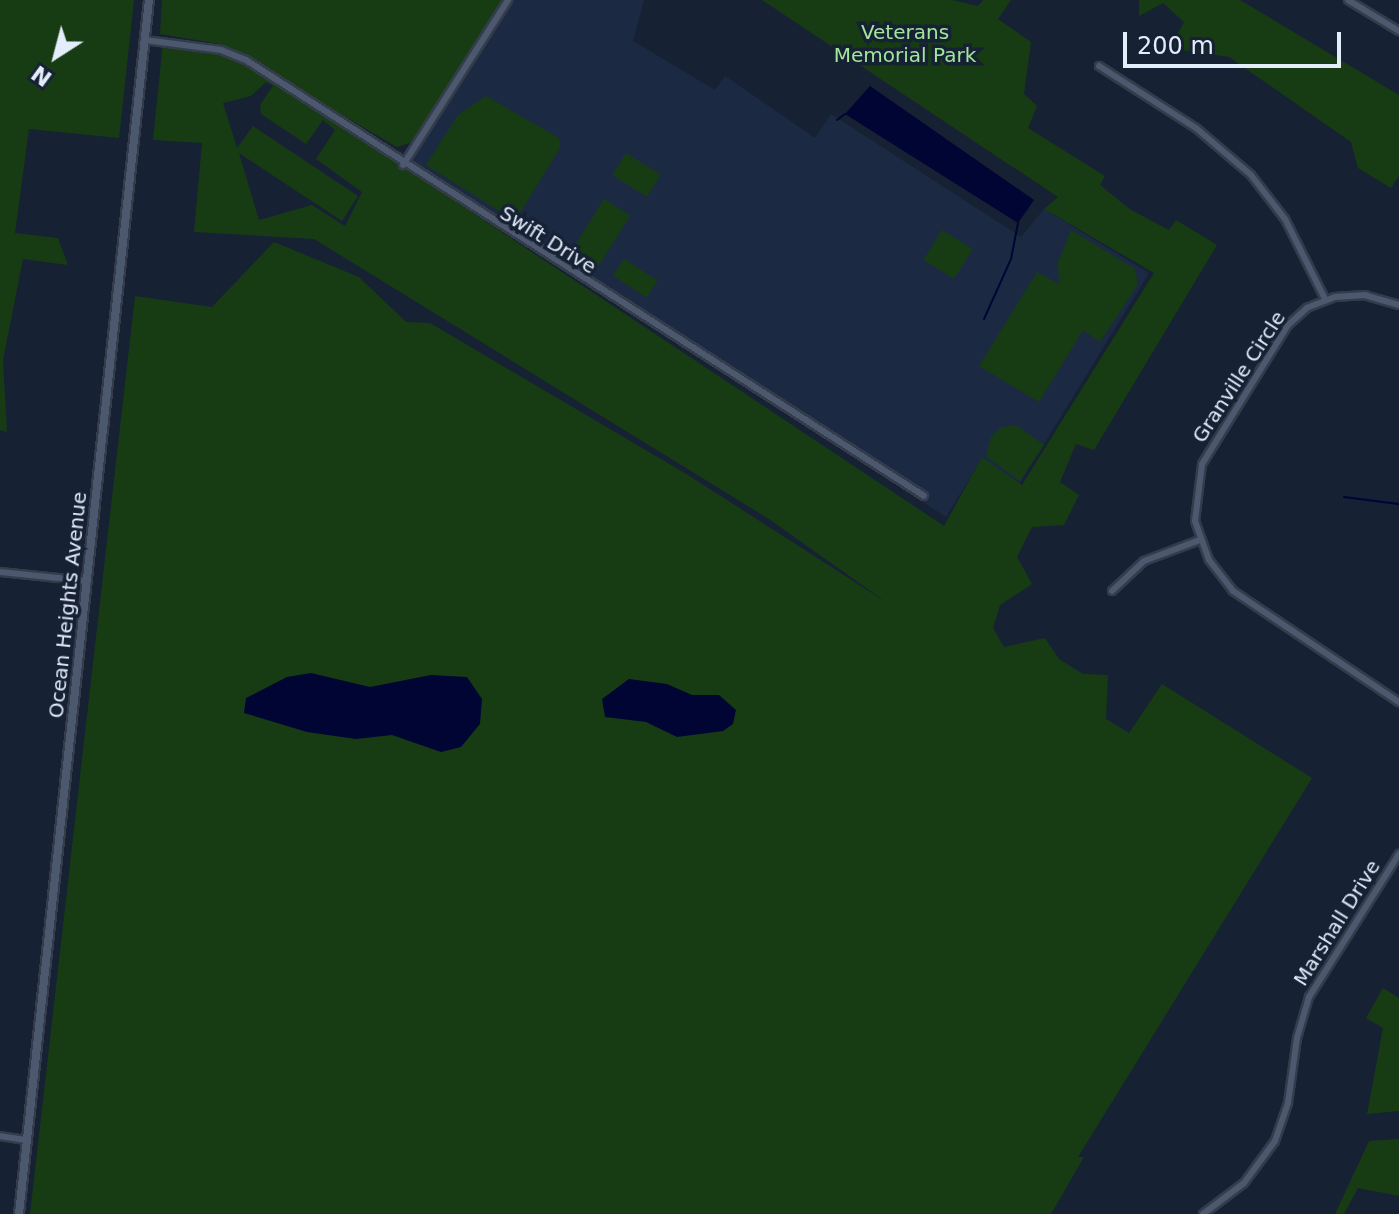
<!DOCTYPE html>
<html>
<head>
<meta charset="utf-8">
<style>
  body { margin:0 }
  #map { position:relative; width:1399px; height:1214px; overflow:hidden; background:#162134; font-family:"DejaVu Sans",sans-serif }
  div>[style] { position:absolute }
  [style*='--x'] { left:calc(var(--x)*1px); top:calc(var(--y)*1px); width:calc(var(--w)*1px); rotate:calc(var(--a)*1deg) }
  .built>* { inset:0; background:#1b2a42 }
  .green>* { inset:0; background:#173c14; transform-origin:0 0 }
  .water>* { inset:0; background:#000534 }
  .stream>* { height:2px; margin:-1px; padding:0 1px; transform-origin:1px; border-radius:1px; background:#000534 }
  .roads { filter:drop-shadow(2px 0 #343c4c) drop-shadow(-2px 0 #343c4c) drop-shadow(0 2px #343c4c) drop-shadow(0 -2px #343c4c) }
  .street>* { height:6px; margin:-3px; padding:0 3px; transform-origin:3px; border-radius:3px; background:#4b586e }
  .secondary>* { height:8px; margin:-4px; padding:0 4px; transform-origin:4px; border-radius:4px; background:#4b586e }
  span { translate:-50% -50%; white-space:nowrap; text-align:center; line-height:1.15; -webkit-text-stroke:7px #162134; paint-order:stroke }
  .park-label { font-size:20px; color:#a2e69a }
  .street-label { font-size:20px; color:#e4edfa }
  .north { position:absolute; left:16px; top:16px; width:80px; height:80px; -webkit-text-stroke:6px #162134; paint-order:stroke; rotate:216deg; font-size:22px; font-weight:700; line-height:32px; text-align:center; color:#e4edfa }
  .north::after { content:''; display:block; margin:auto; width:28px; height:36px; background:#e4edfa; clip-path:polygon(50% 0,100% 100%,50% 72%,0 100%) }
  .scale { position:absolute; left:1123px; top:32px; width:218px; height:36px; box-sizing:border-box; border:4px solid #e4edfa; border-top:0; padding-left:10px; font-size:24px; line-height:28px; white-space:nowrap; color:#e4edfa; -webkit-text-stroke:6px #162134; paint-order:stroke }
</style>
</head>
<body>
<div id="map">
  <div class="built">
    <div style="clip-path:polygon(508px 0,644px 0,633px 41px,715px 90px,725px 76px,815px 138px,831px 114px,1021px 237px,1044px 209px,1149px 273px,1020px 483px,982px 458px,946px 517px,403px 165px)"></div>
  </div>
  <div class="green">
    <div style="clip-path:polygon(0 0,134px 0,119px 138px,29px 129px,15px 233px,58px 238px,68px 265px,23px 259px,3px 360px,7px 432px,0 430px)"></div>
    <div style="clip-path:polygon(162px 0,508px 0,412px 142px,397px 147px,220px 44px,160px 34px)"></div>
    <div style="clip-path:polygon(evenodd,762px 0,952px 0,978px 6px,983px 0,1011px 0,998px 19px,1031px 42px,1024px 94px,1037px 106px,1028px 128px,1105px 176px,1100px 185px,1131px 210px,1169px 230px,1176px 220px,1217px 245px,1094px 450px,1076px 444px,1060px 482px,1079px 495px,1064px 525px,1032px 527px,1017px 557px,1032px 584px,1000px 605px,993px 628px,1004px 647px,1045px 638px,1059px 659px,1083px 674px,1108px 675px,1106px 719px,1129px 733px,1162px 684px,1312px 778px,1078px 1157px,1084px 1157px,1051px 1214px,30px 1214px,135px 296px,212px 307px,274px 242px,359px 277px,406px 322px,430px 323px,688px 475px,886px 602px,769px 519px,314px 239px,194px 232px,202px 143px,153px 140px,163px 42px,212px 46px,297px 96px,944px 526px,982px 457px,1022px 485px,1154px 273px,1044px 209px,1058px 197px,762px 0,266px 82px,273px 86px,260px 105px,261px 114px,306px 144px,323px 120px,335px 130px,316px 159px,362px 192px,345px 226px,312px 205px,259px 220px,239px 153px,342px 221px,358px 196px,253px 126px,237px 148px,223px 103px,251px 96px,266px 82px)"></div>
    <div style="clip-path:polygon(1139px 0,1240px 0,1399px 95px,1399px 176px,1391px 188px,1358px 168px,1351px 142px,1229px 57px,1170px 48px,1184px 22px,1163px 3px,1139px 16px)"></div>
    <div style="clip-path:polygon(486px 96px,559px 138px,560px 148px,515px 221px,426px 165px,458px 115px)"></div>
    <div style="left:626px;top:153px;width:41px;height:26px;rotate:32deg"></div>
    <div style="left:604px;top:199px;width:31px;height:60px;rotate:32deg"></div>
    <div style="left:942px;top:230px;width:36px;height:35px;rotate:32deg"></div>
    <div style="clip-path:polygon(1071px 230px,1135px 269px,1138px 284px,1100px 342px,1083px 330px,1039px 402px,979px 366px,1037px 272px,1059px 284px,1058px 263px)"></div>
    <div style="left:624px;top:259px;width:40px;height:20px;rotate:33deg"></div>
    <div style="clip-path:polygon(1016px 425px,1044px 445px,1020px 481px,986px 456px,991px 437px,1002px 427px)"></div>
    <div style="clip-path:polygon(1383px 988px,1399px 998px,1399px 1111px,1367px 1114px,1383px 1028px,1366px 1018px)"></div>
    <div style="clip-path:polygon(1399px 1139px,1399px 1196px,1358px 1188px,1344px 1214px,1335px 1214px,1369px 1141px)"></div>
  </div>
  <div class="water">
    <div style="clip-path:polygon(870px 86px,1034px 200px,1018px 223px,845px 114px)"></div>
    <div style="clip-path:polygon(311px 673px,370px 687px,431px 675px,467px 677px,482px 699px,480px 724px,461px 747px,441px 752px,392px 735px,356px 739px,307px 732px,244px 713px,246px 698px,287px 677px)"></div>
    <div style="clip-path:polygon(629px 679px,667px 684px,692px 695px,719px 695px,736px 710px,733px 724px,723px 731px,677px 737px,646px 722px,605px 717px,602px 699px)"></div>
  </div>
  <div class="stream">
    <div style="--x:837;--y:120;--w:10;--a:-37"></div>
    <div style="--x:984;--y:319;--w:66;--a:-65.8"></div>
    <div style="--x:1011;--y:259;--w:37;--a:-79"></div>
    <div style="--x:1344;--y:497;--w:55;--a:7.3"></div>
  </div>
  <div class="roads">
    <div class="street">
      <div style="--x:1348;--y:0;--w:60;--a:31.3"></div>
      <div style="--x:145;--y:40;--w:77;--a:7.5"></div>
      <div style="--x:221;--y:50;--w:27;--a:22"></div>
      <div style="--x:246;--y:60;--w:806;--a:32.74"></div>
      <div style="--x:1099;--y:66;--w:115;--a:32.6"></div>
      <div style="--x:1196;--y:128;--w:72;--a:40.5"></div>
      <div style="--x:1251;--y:175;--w:56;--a:52.3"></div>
      <div style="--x:1285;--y:219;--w:89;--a:63.4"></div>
      <div style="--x:403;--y:165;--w:196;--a:-57.5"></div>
      <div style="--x:1399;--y:305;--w:35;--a:-164"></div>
      <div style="--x:1365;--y:295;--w:30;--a:176"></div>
      <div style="--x:1335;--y:297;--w:30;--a:159"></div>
      <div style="--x:1307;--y:308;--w:25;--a:138"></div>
      <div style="--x:1288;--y:325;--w:163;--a:121.7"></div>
      <div style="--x:1202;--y:464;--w:57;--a:97"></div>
      <div style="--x:1195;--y:521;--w:41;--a:70.3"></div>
      <div style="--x:1209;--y:560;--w:39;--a:52"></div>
      <div style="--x:1233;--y:591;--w:200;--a:33.8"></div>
      <div style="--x:0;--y:572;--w:87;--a:5.9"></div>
      <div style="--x:1112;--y:591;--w:44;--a:-43.2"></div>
      <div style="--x:1144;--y:561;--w:60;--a:-20.6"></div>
      <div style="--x:0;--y:1136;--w:26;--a:9"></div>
      <div style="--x:1203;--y:1214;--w:51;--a:-37.1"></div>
      <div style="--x:1244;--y:1183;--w:52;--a:-53.6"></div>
      <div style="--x:1275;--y:1141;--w:40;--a:-71.1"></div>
      <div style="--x:1288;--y:1103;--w:66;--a:-82.1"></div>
      <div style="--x:1297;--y:1038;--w:43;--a:-73.7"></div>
      <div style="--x:1309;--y:997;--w:169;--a:-57.8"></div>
    </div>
    <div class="secondary">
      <div style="--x:19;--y:1214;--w:1221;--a:-83.89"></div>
    </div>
  </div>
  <div class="park-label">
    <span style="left:905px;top:44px">Veterans<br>Memorial Park</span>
  </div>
  <div class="street-label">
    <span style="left:548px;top:240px;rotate:32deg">Swift Drive</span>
    <span style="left:1239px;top:377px;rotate:-57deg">Granville Circle</span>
    <span style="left:68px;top:605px;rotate:-84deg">Ocean Heights Avenue</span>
    <span style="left:1337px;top:923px;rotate:-58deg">Marshall Drive</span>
  </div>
  <div class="north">N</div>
  <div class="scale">200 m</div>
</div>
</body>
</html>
